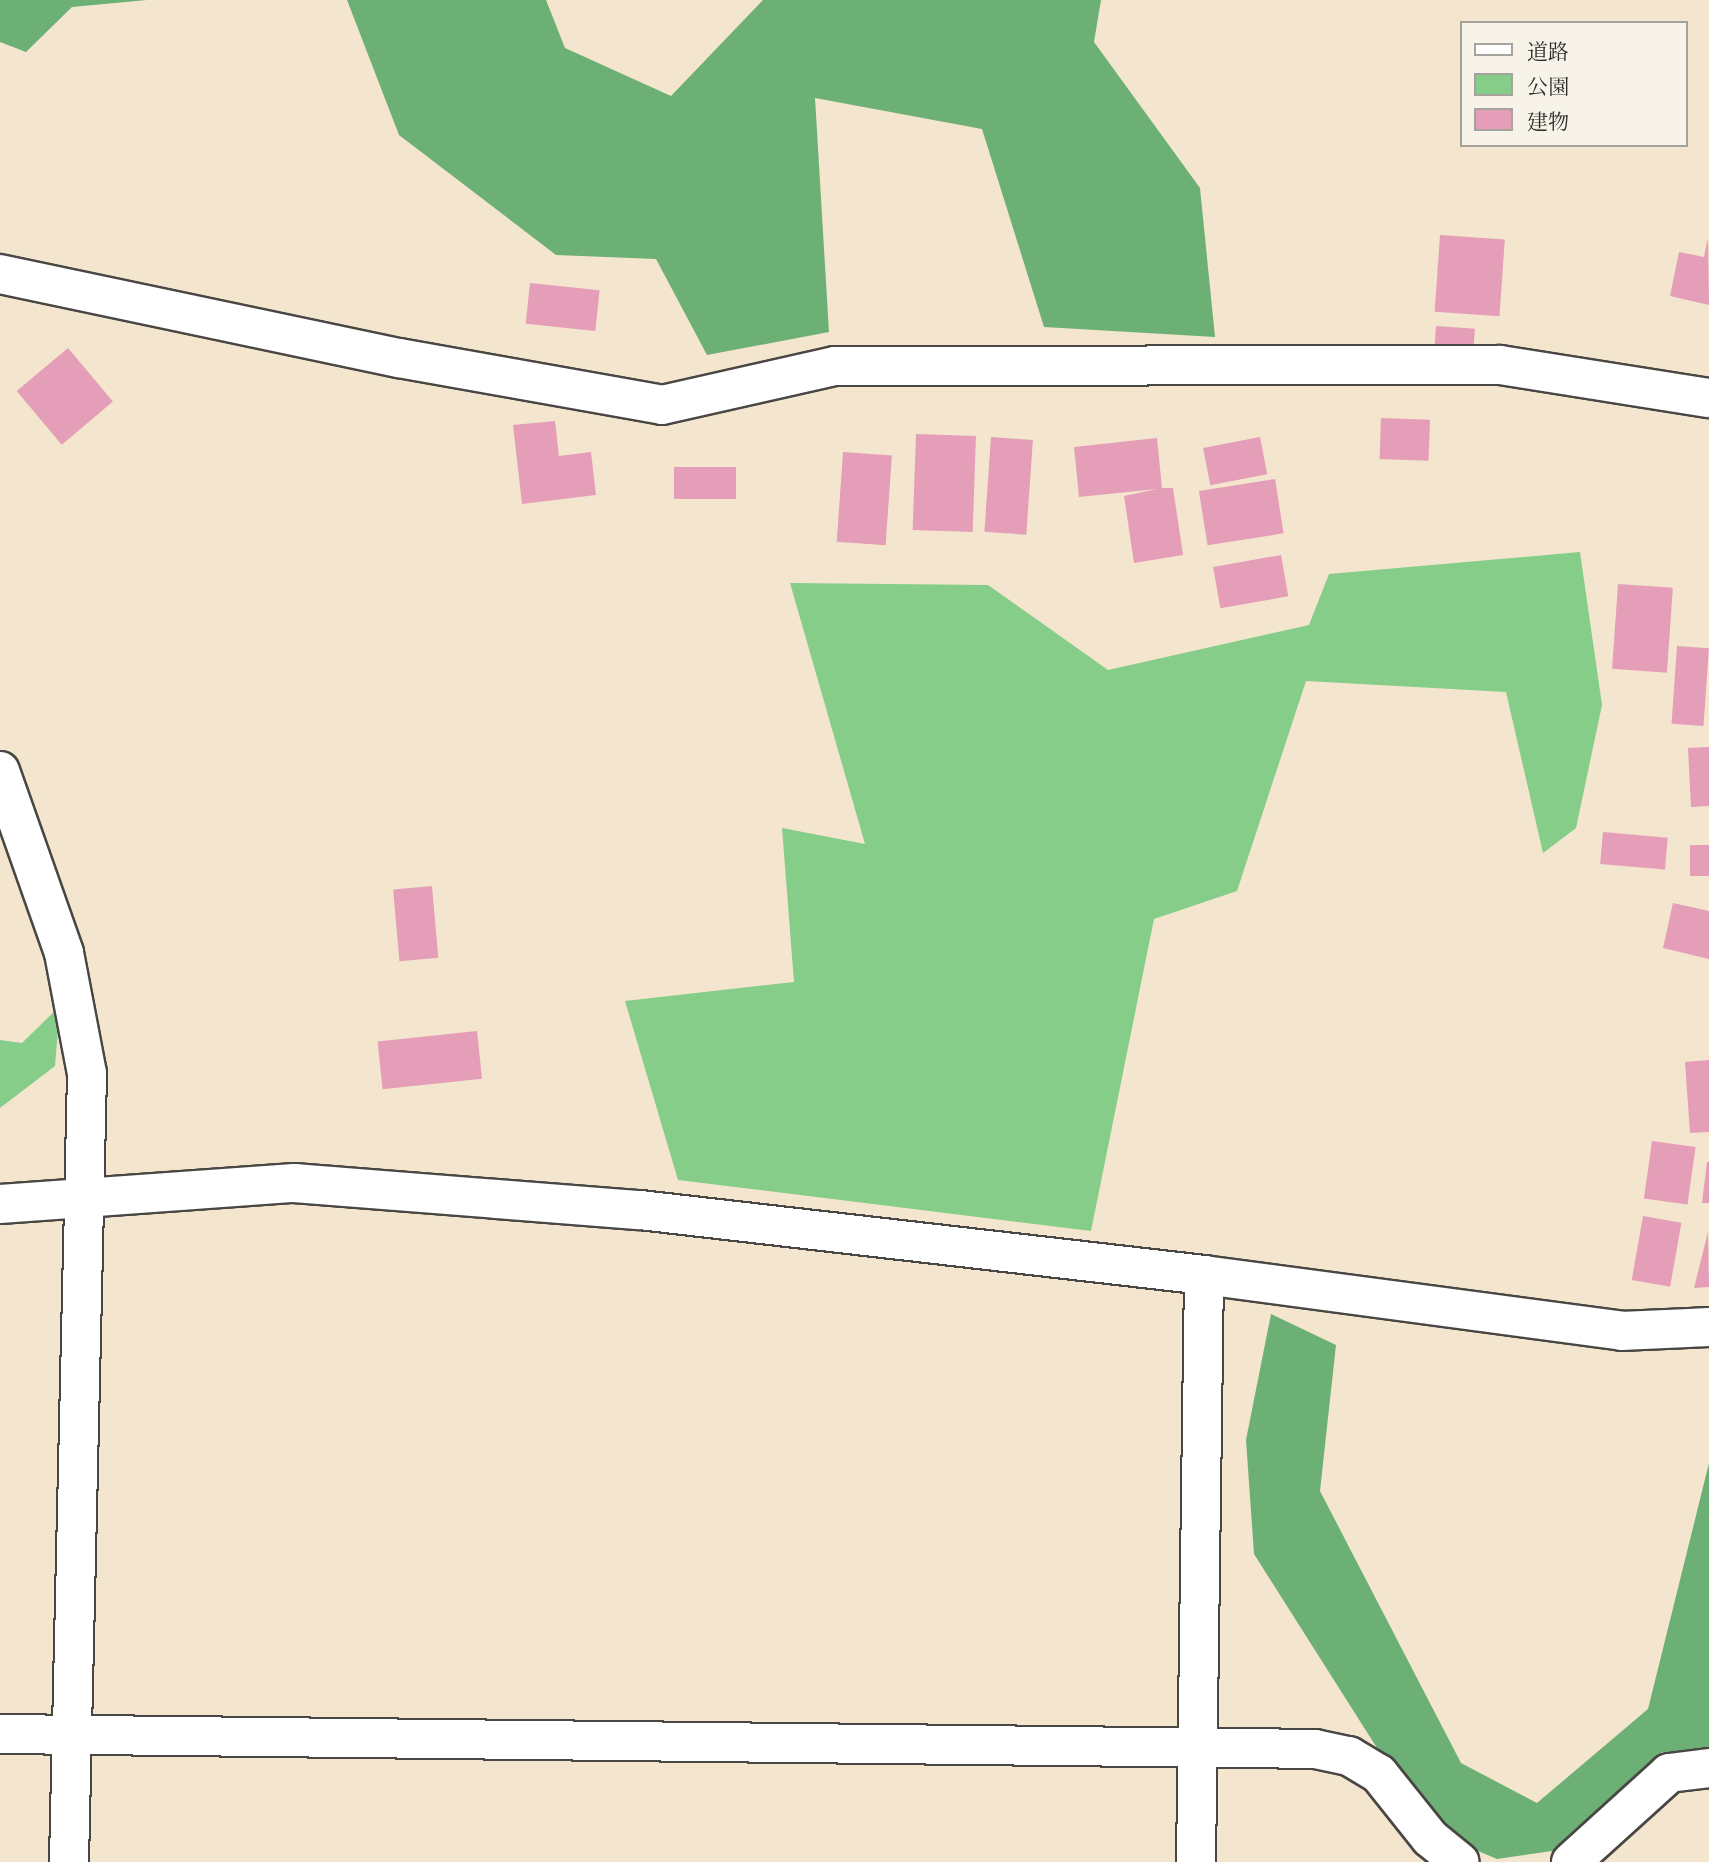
<!DOCTYPE html>
<html>
<head>
<meta charset="utf-8">
<style>
  body { margin:0 }
  #map { position:relative; width:1709px; height:1862px; overflow:hidden; background:#f4e5ce; font-family:"EB Garamond","Noto Serif JP",serif }
  div>[style] { position:absolute }
  [style*='--x'] { left:calc(var(--x)*1px); top:calc(var(--y)*1px); width:calc(var(--w)*1px); rotate:calc(var(--a)*1deg) }
  .green>* { inset:0; background:#85cd89 }
  .forest>* { inset:0; background:#6cb075 }
  .building>* { inset:0; background:#e49eb8; transform-origin:0 0 }
  .roads { filter:drop-shadow(2px 0 #494743) drop-shadow(-2px 0 #494743) drop-shadow(0 2px #494743) drop-shadow(0 -2px #494743) }
  .minor>* { height:38px; margin:-19px; padding:0 19px; transform-origin:19px; border-radius:19px; background:#fff }
  span { translate:-50% -50%; white-space:nowrap; text-align:center; line-height:1.15; -webkit-text-stroke:7px #f7f3e8; paint-order:stroke }
  .legend { position:absolute; left:1460px; top:21px; width:228px; height:126px; box-sizing:border-box; background:#f7f3e8; border:2px solid #a5a39c; margin:0; padding:9px 12px; list-style:none; font-size:21px; color:#2b2b2b }
  .legend li { display:flex; align-items:center; gap:14px; height:35px }
  .legend b { width:35px; border:2px solid #a5a39c }
</style>
</head>
<body>
<div id="map">
  <div class="green">
    <div style="clip-path:polygon(1580px 552px,1602px 705px,1576px 828px,1543px 853px,1506px 692px,1306px 681px,1237px 891px,1154px 919px,1091px 1231px,678px 1180px,625px 1001px,794px 982px,782px 828px,865px 844px,790px 583px,988px 585px,1108px 670px,1309px 625px,1329px 574px)"></div>
    <div style="clip-path:polygon(60px 1006px,55px 1066px,0 1108px,0 1040px,22px 1043px)"></div>
  </div>
  <div class="forest">
    <div style="clip-path:polygon(0 0,147px 0,72px 7px,26px 52px,0 42px)"></div>
    <div style="clip-path:polygon(347px 0,546px 0,565px 48px,671px 96px,763px 0,1101px 0,1094px 42px,1200px 188px,1215px 337px,1044px 327px,982px 129px,815px 98px,829px 332px,707px 355px,656px 259px,556px 255px,399px 135px)"></div>
    <div style="clip-path:polygon(1271px 1314px,1336px 1345px,1320px 1491px,1461px 1763px,1537px 1803px,1648px 1709px,1709px 1463px,1709px 1754px,1662px 1752px,1566px 1849px,1497px 1859px,1429px 1830px,1254px 1554px,1246px 1440px)"></div>
  </div>
  <div class="building">
    <div style="left:1440px;top:235px;width:65px;height:77px;rotate:4deg"></div>
    <div style="clip-path:polygon(1708px 238px,1709px 305px,1670px 296px,1679px 252px,1704px 257px)"></div>
    <div style="left:530px;top:283px;width:70px;height:41px;rotate:6deg"></div>
    <div style="left:1436px;top:326px;width:39px;height:29px;rotate:4deg"></div>
    <div style="left:68px;top:348px;width:70px;height:67px;rotate:50deg"></div>
    <div style="left:1381px;top:418px;width:49px;height:41px;rotate:2deg"></div>
    <div style="clip-path:polygon(555px 421px,559px 456px,591px 452px,596px 495px,522px 504px,513px 425px)"></div>
    <div style="left:916px;top:434px;width:60px;height:96px;rotate:2deg"></div>
    <div style="left:991px;top:437px;width:42px;height:95px;rotate:4deg"></div>
    <div style="left:1260px;top:437px;width:38px;height:58px;rotate:79deg"></div>
    <div style="clip-path:polygon(1157px 438px,1162px 488px,1173px 488px,1183px 555px,1134px 563px,1124px 496px,1157px 489px,1079px 497px,1074px 447px)"></div>
    <div style="left:843px;top:452px;width:49px;height:90px;rotate:4deg"></div>
    <div style="left:736px;top:467px;width:32px;height:62px;rotate:90deg"></div>
    <div style="left:1275px;top:479px;width:55px;height:77px;rotate:81deg"></div>
    <div style="left:1281px;top:555px;width:42px;height:69px;rotate:80deg"></div>
    <div style="left:1618px;top:584px;width:55px;height:85px;rotate:4deg"></div>
    <div style="left:1677px;top:646px;width:32px;height:78px;rotate:4deg"></div>
    <div style="clip-path:polygon(1709px 747px,1709px 806px,1691px 807px,1688px 748px)"></div>
    <div style="left:1603px;top:832px;width:65px;height:32px;rotate:5deg"></div>
    <div style="left:1709px;top:845px;width:31px;height:19px;rotate:90deg"></div>
    <div style="left:432px;top:886px;width:72px;height:39px;rotate:85deg"></div>
    <div style="clip-path:polygon(1673px 903px,1709px 911px,1709px 959px,1663px 948px)"></div>
    <div style="left:477px;top:1031px;width:48px;height:100px;rotate:84deg"></div>
    <div style="clip-path:polygon(1709px 1060px,1709px 1132px,1690px 1133px,1685px 1062px)"></div>
    <div style="left:1652px;top:1141px;width:44px;height:58px;rotate:8deg"></div>
    <div style="clip-path:polygon(1707px 1162px,1709px 1162px,1709px 1203px,1702px 1203px)"></div>
    <div style="left:1643px;top:1216px;width:39px;height:65px;rotate:10deg"></div>
    <div style="clip-path:polygon(1708px 1232px,1709px 1287px,1694px 1288px)"></div>
  </div>
  <div class="roads">
    <div class="minor">
      <div style="--x:0;--y:274;--w:408;--a:11.9"></div>
      <div style="--x:399;--y:358;--w:267;--a:10.1"></div>
      <div style="--x:662;--y:405;--w:177;--a:-12.7"></div>
      <div style="--x:835;--y:366;--w:665;--a:-0.09"></div>
      <div style="--x:1500;--y:365;--w:212;--a:9"></div>
      <div style="--x:0;--y:771;--w:193;--a:70.6"></div>
      <div style="--x:64;--y:953;--w:123;--a:79.2"></div>
      <div style="--x:87;--y:1074;--w:788;--a:91.31"></div>
      <div style="--x:0;--y:1204;--w:295;--a:-4.1"></div>
      <div style="--x:294;--y:1183;--w:347;--a:4.5"></div>
      <div style="--x:640;--y:1210;--w:568;--a:6.57"></div>
      <div style="--x:1204;--y:1275;--w:421;--a:7.6"></div>
      <div style="--x:1621;--y:1331;--w:88;--a:-2.6"></div>
      <div style="--x:0;--y:1734;--w:1315;--a:0.65"></div>
      <div style="--x:1315;--y:1749;--w:35;--a:12"></div>
      <div style="--x:1349;--y:1756;--w:35;--a:31"></div>
      <div style="--x:1379;--y:1774;--w:82;--a:51.4"></div>
      <div style="--x:1430;--y:1838;--w:38;--a:39"></div>
      <div style="--x:1196;--y:1862;--w:587;--a:-89.22"></div>
      <div style="--x:1571;--y:1862;--w:132;--a:-42.2"></div>
      <div style="--x:1669;--y:1773;--w:40;--a:-7.1"></div>
    </div>
  </div>
  <ul class="legend">
  <li><b style="height:9px;background:#fff"></b>道路</li>
  <li><b style="height:19px;background:#85cd89"></b>公園</li>
  <li><b style="height:19px;background:#e49eb8"></b>建物</li>
  </ul>
</div>
</body>
</html>
